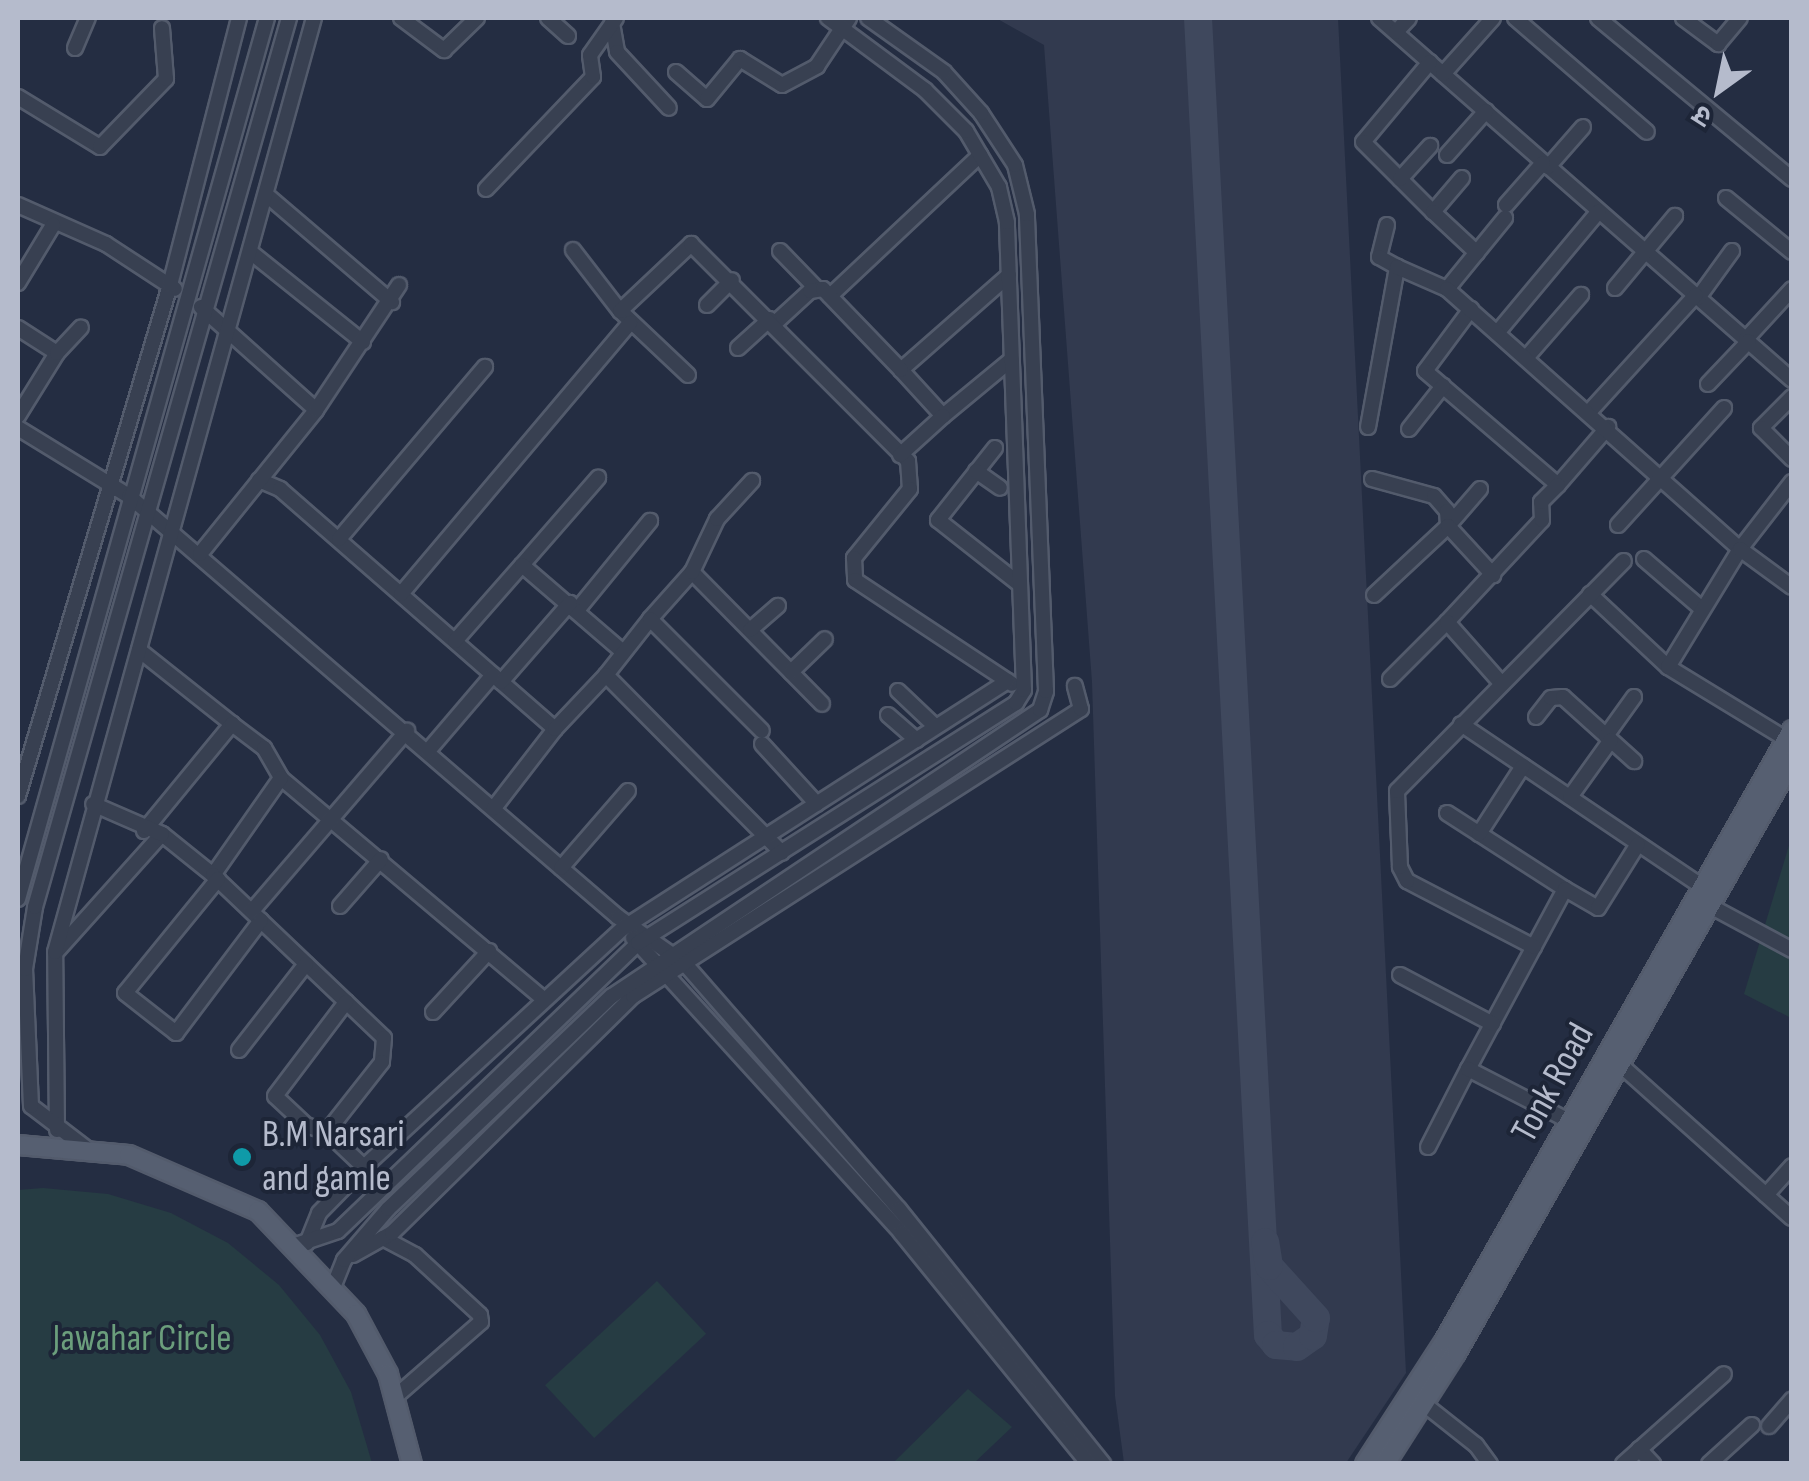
<!DOCTYPE html>
<html>
<head>
<meta charset="utf-8">
<style>
  body { margin:0 }
  #map { position:relative; width:1809px; height:1481px; overflow:hidden; background:#242d42; font-family:"Sofia Sans Condensed","Noto Sans Devanagari",sans-serif }
  div>[style] { position:absolute }
  [style*='--x'] { left:calc(var(--x)*1px); top:calc(var(--y)*1px); width:calc(var(--w)*1px); rotate:calc(var(--a)*1deg) }
  .airport>* { inset:0; background:#323a4f }
  .green>* { inset:0; background:#263c43; transform-origin:0 0 }
  .taxiway>* { height:28px; margin:-14px; padding:0 14px; transform-origin:14px; border-radius:14px; background:#3f485d }
  .roads { filter:drop-shadow(2px 0 #535b6c) drop-shadow(-2px 0 #535b6c) drop-shadow(0 2px #535b6c) drop-shadow(0 -2px #535b6c) }
  .minor>* { height:14px; margin:-7px; padding:0 7px; transform-origin:7px; border-radius:7px; background:#384051 }
  .major>* { height:18px; margin:-9px; padding:0 9px; transform-origin:9px; border-radius:9px; background:#565f71 }
  .dots>* { width:28px; height:28px; translate:-50% -50%; box-sizing:border-box; border:5px solid #1d2537; border-radius:50% }
  span { translate:-50% -50%; white-space:nowrap; text-align:center; line-height:1.15; -webkit-text-stroke:8px #1d2537; paint-order:stroke }
  .street-label { font-size:38px; color:#b5bbcc }
  .poi-label { font-size:38px; color:#b5bbcc }
  .left { translate:0 -50%; text-align:left }
  .park-label { font-size:38px; color:#6b9e7c }
  .frame { position:absolute; inset:0; border:20px solid #b5bbcc; pointer-events:none }
  .north { position:absolute; left:1669px; top:40px; width:100px; height:100px; -webkit-text-stroke:8px #1d2537; paint-order:stroke; rotate:213deg; font-size:28px; font-weight:700; line-height:40px; text-align:center; color:#b5bbcc }
  .north::after { content:''; display:block; margin:auto; width:35px; height:45px; background:#b5bbcc; clip-path:polygon(50% 0,100% 100%,50% 72%,0 100%) }
</style>
</head>
<body>
<div id="map">
  <div class="airport">
    <div style="clip-path:polygon(996px 18px,1338px 18px,1406px 1373px,1346px 1463px,1124px 1463px,1115px 1396px,1092px 682px,1044px 45px)"></div>
  </div>
  <div class="green">
    <div style="clip-path:polygon(1791px 839px,1791px 1018px,1744px 994px)"></div>
    <div style="clip-path:polygon(43px 1188px,108px 1194px,171px 1213px,228px 1243px,279px 1285px,320px 1335px,351px 1392px,372px 1463px,18px 1463px,18px 1190px)"></div>
    <div style="left:657px;top:1281px;width:72px;height:153px;rotate:47deg"></div>
    <div style="clip-path:polygon(968px 1389px,1012px 1427px,974px 1463px,893px 1463px)"></div>
  </div>
  <div class="taxiway">
    <div style="--x:1198;--y:18;--w:1319;--a:86.96"></div>
    <div style="--x:1268;--y:1335;--w:13;--a:51"></div>
    <div style="--x:1276;--y:1345;--w:21;--a:5"></div>
    <div style="--x:1297;--y:1347;--w:19;--a:-35"></div>
    <div style="--x:1313;--y:1336;--w:18;--a:-81"></div>
    <div style="--x:1316;--y:1318;--w:70;--a:-132.1"></div>
    <div style="--x:1269;--y:1266;--w:24;--a:-99"></div>
  </div>
  <div class="roads">
    <div class="minor">
      <div style="--x:401;--y:18;--w:54;--a:36.7"></div>
      <div style="--x:444;--y:50;--w:46;--a:-44.1"></div>
      <div style="--x:548;--y:18;--w:27;--a:42"></div>
      <div style="--x:1379;--y:18;--w:549;--a:41.23"></div>
      <div style="--x:1515;--y:18;--w:174;--a:40.8"></div>
      <div style="--x:1598;--y:18;--w:252;--a:39.7"></div>
      <div style="--x:1683;--y:18;--w:44;--a:36.6"></div>
      <div style="--x:1718;--y:44;--w:34;--a:-50"></div>
      <div style="--x:612;--y:23;--w:29;--a:80"></div>
      <div style="--x:617;--y:52;--w:76;--a:47.1"></div>
      <div style="--x:1396;--y:32;--w:19;--a:-47"></div>
      <div style="--x:75;--y:48;--w:33;--a:-67"></div>
      <div style="--x:1430;--y:62;--w:104;--a:129.9"></div>
      <div style="--x:1363;--y:142;--w:99;--a:45"></div>
      <div style="--x:676;--y:72;--w:41;--a:41.1"></div>
      <div style="--x:707;--y:99;--w:52;--a:-50.5"></div>
      <div style="--x:740;--y:59;--w:49;--a:31.8"></div>
      <div style="--x:782;--y:85;--w:40;--a:-28"></div>
      <div style="--x:817;--y:66;--w:58;--a:-56.3"></div>
      <div style="--x:1443;--y:74;--w:75;--a:-48.2"></div>
      <div style="--x:18;--y:97;--w:96;--a:31.4"></div>
      <div style="--x:100;--y:147;--w:95;--a:-45.9"></div>
      <div style="--x:166;--y:79;--w:51;--a:-94.5"></div>
      <div style="--x:1447;--y:155;--w:59;--a:-48.4"></div>
      <div style="--x:1548;--y:167;--w:53;--a:-48.8"></div>
      <div style="--x:1462;--y:178;--w:45;--a:130.5"></div>
      <div style="--x:1433;--y:212;--w:60;--a:43"></div>
      <div style="--x:1400;--y:179;--w:45;--a:-47.7"></div>
      <div style="--x:486;--y:189;--w:155;--a:-46.3"></div>
      <div style="--x:593;--y:77;--w:22;--a:-98"></div>
      <div style="--x:590;--y:55;--w:45;--a:-54.9"></div>
      <div style="--x:269;--y:197;--w:162;--a:40.5"></div>
      <div style="--x:1726;--y:198;--w:85;--a:39.3"></div>
      <div style="--x:18;--y:205;--w:96;--a:23.9"></div>
      <div style="--x:106;--y:244;--w:82;--a:33.1"></div>
      <div style="--x:1506;--y:205;--w:56;--a:-48.6"></div>
      <div style="--x:1387;--y:225;--w:33;--a:104"></div>
      <div style="--x:1379;--y:257;--w:21;--a:29"></div>
      <div style="--x:573;--y:250;--w:77;--a:52.4"></div>
      <div style="--x:780;--y:251;--w:52;--a:45.8"></div>
      <div style="--x:253;--y:254;--w:141;--a:38.7"></div>
      <div style="--x:1009;--y:275;--w:144;--a:138.7"></div>
      <div style="--x:901;--y:370;--w:62;--a:47.6"></div>
      <div style="--x:943;--y:416;--w:89;--a:-39.6"></div>
      <div style="--x:18;--y:283;--w:68;--a:-58.9"></div>
      <div style="--x:1615;--y:288;--w:94;--a:-50.2"></div>
      <div style="--x:1447;--y:289;--w:92;--a:-50.8"></div>
      <div style="--x:830;--y:296;--w:206;--a:-43.2"></div>
      <div style="--x:1698;--y:298;--w:58;--a:-54.1"></div>
      <div style="--x:707;--y:305;--w:35;--a:-45"></div>
      <div style="--x:201;--y:307;--w:154;--a:41.8"></div>
      <div style="--x:1471;--y:309;--w:77;--a:126.6"></div>
      <div style="--x:1425;--y:371;--w:175;--a:40.6"></div>
      <div style="--x:1558;--y:485;--w:77;--a:-49.2"></div>
      <div style="--x:774;--y:324;--w:49;--a:-42.5"></div>
      <div style="--x:810;--y:291;--w:13;--a:-9"></div>
      <div style="--x:823;--y:289;--w:112;--a:46.1"></div>
      <div style="--x:18;--y:328;--w:46;--a:32.7"></div>
      <div style="--x:57;--y:353;--w:74;--a:121.8"></div>
      <div style="--x:1497;--y:333;--w:158;--a:-50.1"></div>
      <div style="--x:1746;--y:339;--w:68;--a:-47.4"></div>
      <div style="--x:738;--y:348;--w:43;--a:-42.2"></div>
      <div style="--x:57;--y:353;--w:35;--a:-47"></div>
      <div style="--x:1526;--y:358;--w:84;--a:-48.9"></div>
      <div style="--x:688;--y:375;--w:93;--a:-136.7"></div>
      <div style="--x:620;--y:311;--w:98;--a:-43.3"></div>
      <div style="--x:691;--y:244;--w:307;--a:45"></div>
      <div style="--x:908;--y:461;--w:28;--a:86"></div>
      <div style="--x:910;--y:489;--w:89;--a:129.1"></div>
      <div style="--x:854;--y:558;--w:22;--a:87"></div>
      <div style="--x:855;--y:580;--w:188;--a:33.5"></div>
      <div style="--x:1708;--y:384;--w:59;--a:-46.4"></div>
      <div style="--x:1792;--y:397;--w:44;--a:135"></div>
      <div style="--x:1761;--y:428;--w:44;--a:45"></div>
      <div style="--x:1590;--y:411;--w:157;--a:-47.6"></div>
      <div style="--x:1368;--y:427;--w:163;--a:-79.7"></div>
      <div style="--x:1397;--y:267;--w:55;--a:23.7"></div>
      <div style="--x:1447;--y:289;--w:392;--a:41.6"></div>
      <div style="--x:1740;--y:549;--w:85;--a:-52.2"></div>
      <div style="--x:18;--y:428;--w:130;--a:31.5"></div>
      <div style="--x:129;--y:496;--w:645;--a:40.73"></div>
      <div style="--x:618;--y:917;--w:82;--a:35"></div>
      <div style="--x:685;--y:964;--w:325;--a:48.9"></div>
      <div style="--x:899;--y:1209;--w:327;--a:51.3"></div>
      <div style="--x:1409;--y:429;--w:55;--a:-51.7"></div>
      <div style="--x:995;--y:448;--w:92;--a:128.4"></div>
      <div style="--x:938;--y:520;--w:103;--a:38.3"></div>
      <div style="--x:900;--y:455;--w:58;--a:-42.2"></div>
      <div style="--x:976;--y:471;--w:29;--a:35"></div>
      <div style="--x:1372;--y:479;--w:64;--a:15.3"></div>
      <div style="--x:1434;--y:496;--w:20;--a:49"></div>
      <div style="--x:1447;--y:511;--w:15;--a:86"></div>
      <div style="--x:259;--y:480;--w:23;--a:23"></div>
      <div style="--x:280;--y:489;--w:365;--a:41.1"></div>
      <div style="--x:555;--y:729;--w:100;--a:127.7"></div>
      <div style="--x:1618;--y:525;--w:158;--a:-47.8"></div>
      <div style="--x:1448;--y:526;--w:49;--a:-49.1"></div>
      <div style="--x:339;--y:539;--w:226;--a:-49.7"></div>
      <div style="--x:200;--y:554;--w:185;--a:-51.1"></div>
      <div style="--x:316;--y:410;--w:150;--a:-56.4"></div>
      <div style="--x:1644;--y:559;--w:77;--a:40.8"></div>
      <div style="--x:522;--y:565;--w:116;--a:-48.9"></div>
      <div style="--x:692;--y:572;--w:185;--a:45.4"></div>
      <div style="--x:401;--y:594;--w:355;--a:-49.8"></div>
      <div style="--x:1590;--y:594;--w:107;--a:43.1"></div>
      <div style="--x:1668;--y:667;--w:138;--a:31.4"></div>
      <div style="--x:1374;--y:595;--w:101;--a:-43"></div>
      <div style="--x:1448;--y:526;--w:67;--a:47.4"></div>
      <div style="--x:578;--y:609;--w:114;--a:-50.7"></div>
      <div style="--x:650;--y:619;--w:63;--a:-48.2"></div>
      <div style="--x:692;--y:572;--w:59;--a:-64.7"></div>
      <div style="--x:717;--y:519;--w:52;--a:-47.4"></div>
      <div style="--x:1447;--y:622;--w:139;--a:-47"></div>
      <div style="--x:1542;--y:520;--w:18;--a:-93"></div>
      <div style="--x:1541;--y:502;--w:24;--a:-45"></div>
      <div style="--x:750;--y:630;--w:37;--a:-41"></div>
      <div style="--x:455;--y:641;--w:101;--a:-48.6"></div>
      <div style="--x:522;--y:565;--w:133;--a:40.7"></div>
      <div style="--x:139;--y:650;--w:119;--a:38.5"></div>
      <div style="--x:1668;--y:667;--w:138;--a:-58.6"></div>
      <div style="--x:1740;--y:549;--w:64;--a:36.2"></div>
      <div style="--x:791;--y:672;--w:47;--a:-44.1"></div>
      <div style="--x:606;--y:675;--w:71;--a:-51.8"></div>
      <div style="--x:650;--y:619;--w:158;--a:45"></div>
      <div style="--x:1390;--y:679;--w:81;--a:-45"></div>
      <div style="--x:1447;--y:622;--w:81;--a:48.5"></div>
      <div style="--x:501;--y:682;--w:105;--a:-48.9"></div>
      <div style="--x:898;--y:691;--w:52;--a:43.5"></div>
      <div style="--x:888;--y:715;--w:38;--a:41"></div>
      <div style="--x:1536;--y:717;--w:24;--a:-52"></div>
      <div style="--x:1551;--y:698;--w:12;--a:-5"></div>
      <div style="--x:1563;--y:697;--w:96;--a:42"></div>
      <div style="--x:1461;--y:724;--w:290;--a:34"></div>
      <div style="--x:555;--y:729;--w:74;--a:-46.6"></div>
      <div style="--x:606;--y:675;--w:250;--a:45.3"></div>
      <div style="--x:1606;--y:736;--w:48;--a:-54.3"></div>
      <div style="--x:762;--y:744;--w:81;--a:47.5"></div>
      <div style="--x:428;--y:751;--w:100;--a:-49.5"></div>
      <div style="--x:281;--y:778;--w:340;--a:40.1"></div>
      <div style="--x:18;--y:796;--w:533;--a:-73.43"></div>
      <div style="--x:170;--y:285;--w:276;--a:-75.5"></div>
      <div style="--x:1570;--y:797;--w:70;--a:-54.3"></div>
      <div style="--x:1447;--y:813;--w:140;--a:32.8"></div>
      <div style="--x:1565;--y:889;--w:204;--a:118.3"></div>
      <div style="--x:144;--y:831;--w:139;--a:-50.6"></div>
      <div style="--x:232;--y:724;--w:40;--a:37"></div>
      <div style="--x:264;--y:748;--w:34;--a:60"></div>
      <div style="--x:281;--y:778;--w:118;--a:125"></div>
      <div style="--x:213;--y:875;--w:65;--a:-141.2"></div>
      <div style="--x:1479;--y:834;--w:81;--a:-57.1"></div>
      <div style="--x:561;--y:868;--w:102;--a:-49"></div>
      <div style="--x:213;--y:875;--w:236;--a:43.6"></div>
      <div style="--x:384;--y:1038;--w:24;--a:95"></div>
      <div style="--x:382;--y:1062;--w:89;--a:128.2"></div>
      <div style="--x:327;--y:1132;--w:51;--a:43.4"></div>
      <div style="--x:218;--y:879;--w:147;--a:129.2"></div>
      <div style="--x:125;--y:993;--w:65;--a:38.1"></div>
      <div style="--x:176;--y:1033;--w:141;--a:-53"></div>
      <div style="--x:1565;--y:889;--w:38;--a:30"></div>
      <div style="--x:1598;--y:908;--w:75;--a:-58"></div>
      <div style="--x:18;--y:899;--w:916;--a:-74.22"></div>
      <div style="--x:340;--y:906;--w:62;--a:-48.9"></div>
      <div style="--x:1710;--y:906;--w:93;--a:28.2"></div>
      <div style="--x:252;--y:911;--w:238;--a:-49.3"></div>
      <div style="--x:633;--y:938;--w:399;--a:47.7"></div>
      <div style="--x:901;--y:1233;--w:298;--a:50.9"></div>
      <div style="--x:1534;--y:947;--w:143;--a:-152.5"></div>
      <div style="--x:1407;--y:881;--w:16;--a:-117"></div>
      <div style="--x:1400;--y:867;--w:76;--a:-92.3"></div>
      <div style="--x:1397;--y:791;--w:323;--a:-45.4"></div>
      <div style="--x:57;--y:951;--w:157;--a:-48.1"></div>
      <div style="--x:162;--y:834;--w:75;--a:-156.5"></div>
      <div style="--x:1400;--y:975;--w:105;--a:27.8"></div>
      <div style="--x:433;--y:1012;--w:83;--a:-47.4"></div>
      <div style="--x:239;--y:1050;--w:109;--a:-52.1"></div>
      <div style="--x:1615;--y:1060;--w:237;--a:41.8"></div>
      <div style="--x:57;--y:1130;--w:178;--a:-90.6"></div>
      <div style="--x:55;--y:952;--w:969;--a:-74.5"></div>
      <div style="--x:327;--y:1132;--w:22;--a:-162"></div>
      <div style="--x:306;--y:1125;--w:42;--a:-136.9"></div>
      <div style="--x:275;--y:1096;--w:118;--a:-52.9"></div>
      <div style="--x:1428;--y:1147;--w:88;--a:-62.9"></div>
      <div style="--x:1468;--y:1069;--w:114;--a:27.2"></div>
      <div style="--x:86;--y:1148;--w:69;--a:-142.6"></div>
      <div style="--x:31;--y:1106;--w:137;--a:-92.5"></div>
      <div style="--x:25;--y:969;--w:63;--a:-80.8"></div>
      <div style="--x:35;--y:907;--w:925;--a:-74.05"></div>
      <div style="--x:1766;--y:1195;--w:39;--a:-48"></div>
      <div style="--x:383;--y:1238;--w:36;--a:28"></div>
      <div style="--x:415;--y:1255;--w:88;--a:42.7"></div>
      <div style="--x:480;--y:1315;--w:7;--a:82"></div>
      <div style="--x:481;--y:1322;--w:114;--a:138.9"></div>
      <div style="--x:307;--y:1243;--w:32;--a:-68"></div>
      <div style="--x:319;--y:1213;--w:64;--a:-45.6"></div>
      <div style="--x:364;--y:1167;--w:352;--a:-42.7"></div>
      <div style="--x:623;--y:928;--w:457;--a:-32.7"></div>
      <div style="--x:296;--y:1245;--w:44;--a:-18.4"></div>
      <div style="--x:338;--y:1231;--w:416;--a:-43.8"></div>
      <div style="--x:638;--y:943;--w:448;--a:-32.4"></div>
      <div style="--x:1016;--y:703;--w:15;--a:-58"></div>
      <div style="--x:1024;--y:690;--w:468;--a:-92.1"></div>
      <div style="--x:1007;--y:222;--w:36;--a:-103"></div>
      <div style="--x:999;--y:187;--w:65;--a:-120.5"></div>
      <div style="--x:966;--y:131;--w:58;--a:-135"></div>
      <div style="--x:925;--y:90;--w:121;--a:-143.4"></div>
      <div style="--x:353;--y:1255;--w:45;--a:-29.4"></div>
      <div style="--x:392;--y:1233;--w:338;--a:-44.5"></div>
      <div style="--x:633;--y:996;--w:532;--a:-32.64"></div>
      <div style="--x:1081;--y:709;--w:24;--a:-105"></div>
      <div style="--x:334;--y:1285;--w:27;--a:-68"></div>
      <div style="--x:344;--y:1260;--w:67;--a:-49.2"></div>
      <div style="--x:388;--y:1209;--w:309;--a:-43.6"></div>
      <div style="--x:612;--y:996;--w:515;--a:-33.75"></div>
      <div style="--x:1040;--y:710;--w:20;--a:-72"></div>
      <div style="--x:1046;--y:691;--w:477;--a:-92.3"></div>
      <div style="--x:1027;--y:214;--w:50;--a:-103.8"></div>
      <div style="--x:1015;--y:165;--w:62;--a:-123.2"></div>
      <div style="--x:981;--y:113;--w:55;--a:-132.1"></div>
      <div style="--x:944;--y:72;--w:93;--a:-144.6"></div>
      <div style="--x:1424;--y:1404;--w:66;--a:38.3"></div>
      <div style="--x:1476;--y:1445;--w:24;--a:54"></div>
      <div style="--x:1769;--y:1426;--w:35;--a:-49"></div>
      <div style="--x:1639;--y:1449;--w:21;--a:47"></div>
      <div style="--x:1623;--y:1464;--w:135;--a:-41.7"></div>
      <div style="--x:1709;--y:1464;--w:58;--a:-42.2"></div>
    </div>
    <div class="major">
      <div style="--x:18;--y:1145;--w:111;--a:5.1"></div>
      <div style="--x:129;--y:1155;--w:141;--a:23.5"></div>
      <div style="--x:258;--y:1211;--w:142;--a:46.4"></div>
      <div style="--x:356;--y:1314;--w:68;--a:61.9"></div>
      <div style="--x:388;--y:1374;--w:93;--a:75.1"></div>
      <div style="--x:1365;--y:1464;--w:145;--a:-57.1"></div>
      <div style="--x:1444;--y:1342;--w:704;--a:-60.38"></div>
      <div style="--x:1385;--y:1464;--w:132;--a:-57.4"></div>
      <div style="--x:1456;--y:1353;--w:681;--a:-60.42"></div>
    </div>
  </div>
  <div class="dots">
    <div style="left:242px;top:1157px;background:#0f9aa8"></div>
  </div>
  <div class="street-label">
    <span style="left:1553px;top:1083px;rotate:-61deg">Tonk Road</span>
  </div>
  <div class="poi-label">
    <span class="left" style="left:262px;top:1157px">B.M Narsari<br>and gamle</span>
  </div>
  <div class="park-label">
    <span style="left:142px;top:1339px">Jawahar Circle</span>
  </div>
  <div class="frame"></div>
  <div class="north">उ</div>
</div>
</body>
</html>
